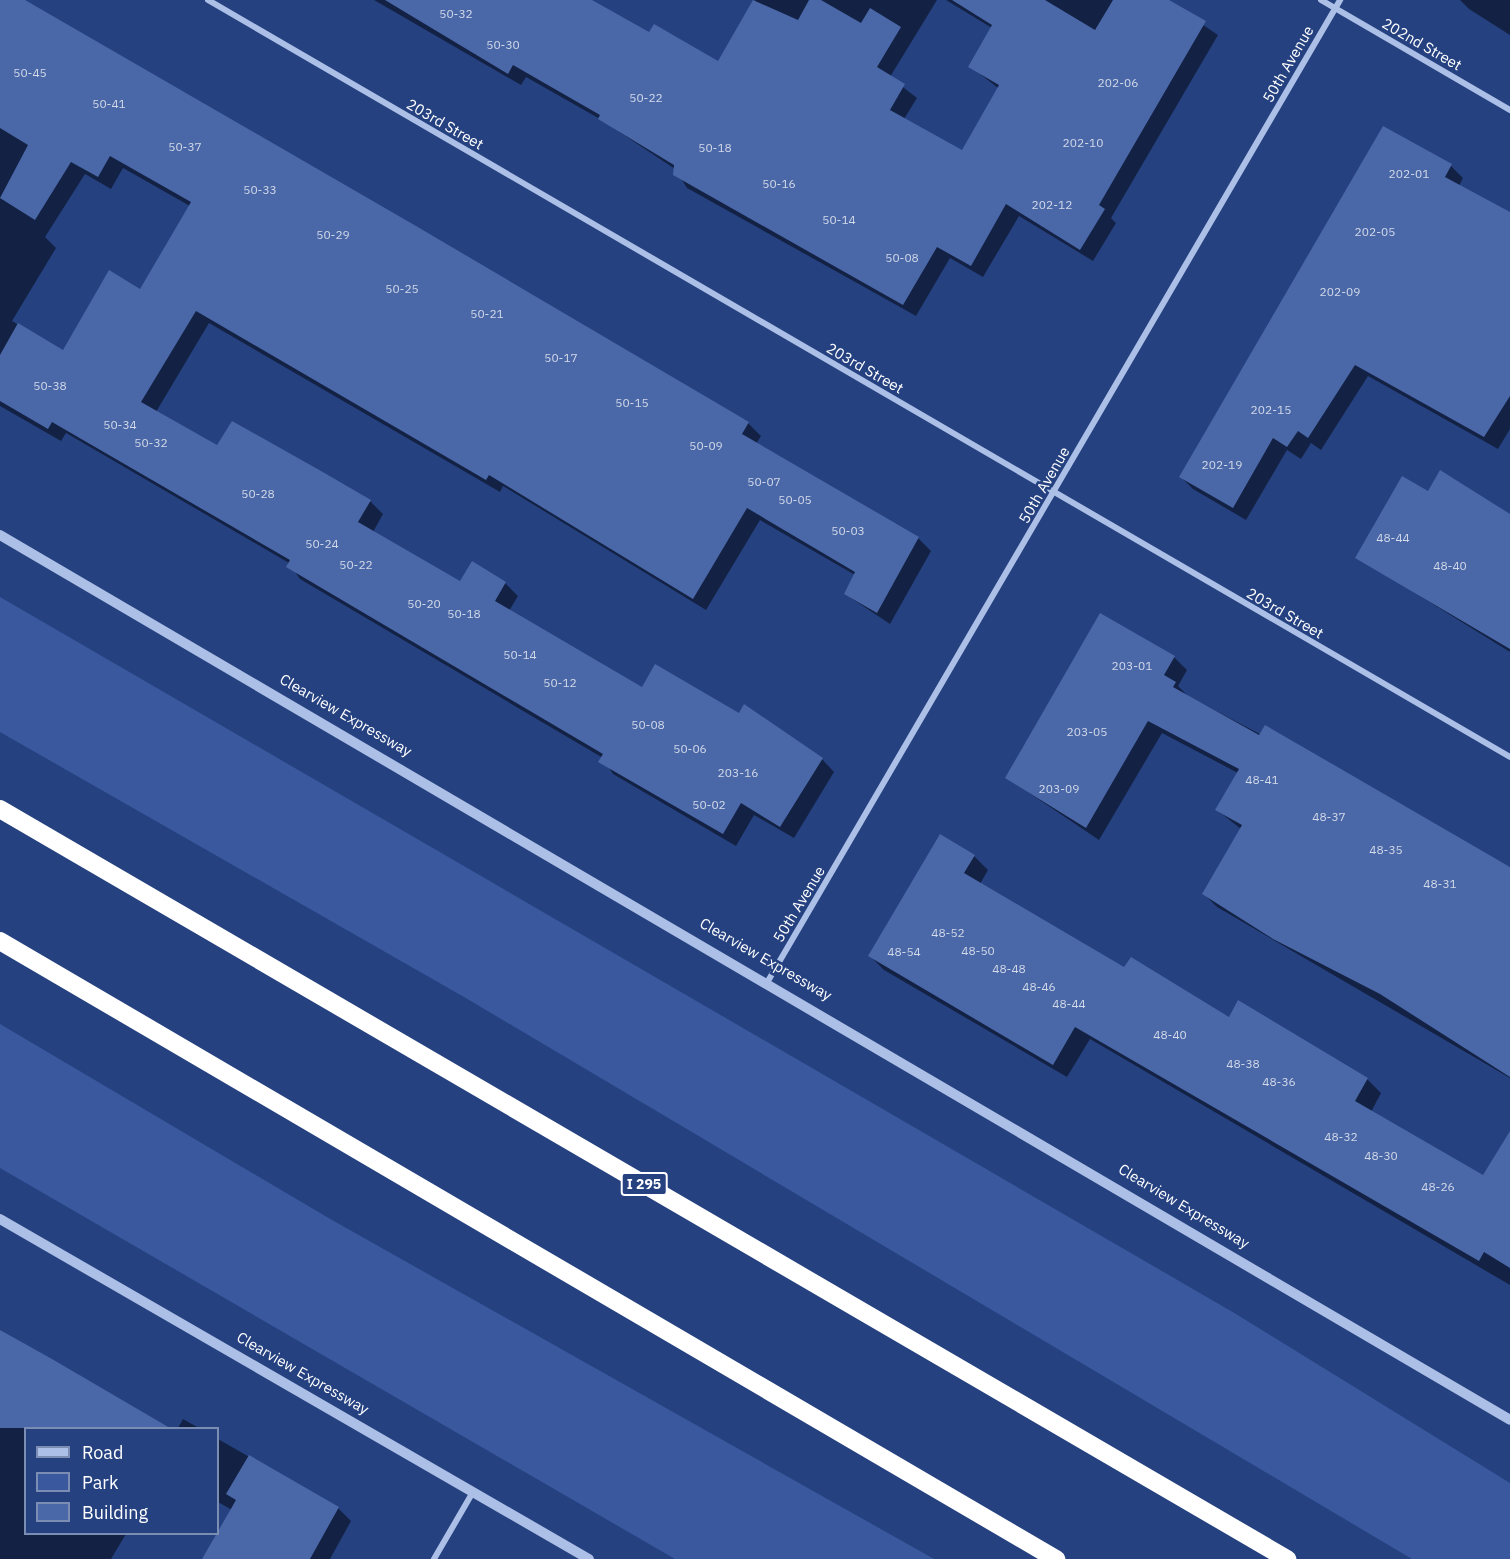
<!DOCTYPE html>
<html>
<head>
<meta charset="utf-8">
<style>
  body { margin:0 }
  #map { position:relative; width:1510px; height:1559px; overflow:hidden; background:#254180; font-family:"IBM Plex Sans",sans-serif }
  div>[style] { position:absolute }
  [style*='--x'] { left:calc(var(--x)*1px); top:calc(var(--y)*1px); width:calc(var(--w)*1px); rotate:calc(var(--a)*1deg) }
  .green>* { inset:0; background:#3a589e }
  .shadow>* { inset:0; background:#0007 }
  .building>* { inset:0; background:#4a67a7 }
  .minor>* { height:6px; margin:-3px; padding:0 3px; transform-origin:3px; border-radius:3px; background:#acbfe6 }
  .tertiary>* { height:10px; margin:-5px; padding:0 5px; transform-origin:5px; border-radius:5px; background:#acbfe6 }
  .motorway>* { height:18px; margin:-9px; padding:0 9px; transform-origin:9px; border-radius:9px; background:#fff }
  span { translate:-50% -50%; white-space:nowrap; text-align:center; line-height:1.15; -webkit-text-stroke:5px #254180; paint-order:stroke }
  .number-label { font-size:12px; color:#d2d9e9 }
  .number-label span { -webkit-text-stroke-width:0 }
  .shield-label span { padding:2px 4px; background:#254180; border:2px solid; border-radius:4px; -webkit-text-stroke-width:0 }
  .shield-label { font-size:14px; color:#fff; font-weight:700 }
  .street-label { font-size:15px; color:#fff }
  .legend { position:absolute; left:24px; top:1427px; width:195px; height:108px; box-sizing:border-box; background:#254180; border:2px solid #7c8db3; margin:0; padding:8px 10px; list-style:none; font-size:18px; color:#fff }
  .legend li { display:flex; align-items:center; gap:12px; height:30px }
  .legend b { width:30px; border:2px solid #7c8db3 }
</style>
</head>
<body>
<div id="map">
  <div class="green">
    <div style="clip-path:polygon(0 597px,1236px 1314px,1510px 1483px,1510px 1559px,1412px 1559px,464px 997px,0 732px)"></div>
    <div style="clip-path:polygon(0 1024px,332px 1220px,934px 1559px,675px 1559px,0 1168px)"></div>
  </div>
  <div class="shadow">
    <div style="clip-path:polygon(evenodd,0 0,21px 0,748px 423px,761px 436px,756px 444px,918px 538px,931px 551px,890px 624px,845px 594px,855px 575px,760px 520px,706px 610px,503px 486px,500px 492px,209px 323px,156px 412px,218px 447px,232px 423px,370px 501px,383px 514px,373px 532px,461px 583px,505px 583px,518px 596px,509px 611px,643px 689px,740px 715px,822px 759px,834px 772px,794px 838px,754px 815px,736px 846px,613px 774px,603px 758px,300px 579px,289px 563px,66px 433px,61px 441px,0 406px,0 0,123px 168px,190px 206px,141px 291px,64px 352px,12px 321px,56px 248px,45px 237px,85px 174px,111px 189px,123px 168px)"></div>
    <div style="clip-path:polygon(374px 0,589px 0,650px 34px,718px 63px,755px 0,937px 0,890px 77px,917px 98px,904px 119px,963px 152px,998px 88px,970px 66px,992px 28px,946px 0,1166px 0,1218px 35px,1111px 218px,1116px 223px,1093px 261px,1019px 216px,983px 277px,950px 258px,916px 316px,687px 188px,675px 169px,600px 119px,526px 77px,521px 85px)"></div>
    <div style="clip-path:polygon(1460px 0,1510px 0,1510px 35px,1469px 9px)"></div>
    <div style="clip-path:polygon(1451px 166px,1463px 178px,1459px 186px,1510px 214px,1510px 429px,1498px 449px,1368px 376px,1321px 450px,1311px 443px,1301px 459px,1287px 450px,1246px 520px,1193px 489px,1181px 477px)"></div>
    <div style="clip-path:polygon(1429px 493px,1510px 516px,1510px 652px,1357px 557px)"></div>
    <div style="clip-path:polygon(1174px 657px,1187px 670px,1178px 686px,1188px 696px,1510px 867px,1510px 1078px,1217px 907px,1204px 894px,1241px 829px,1217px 810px,1238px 773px,1162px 733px,1099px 840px,1007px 778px)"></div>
    <div style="clip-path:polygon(974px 856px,988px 870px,980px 884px,1125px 970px,1229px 1019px,1238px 1002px,1367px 1079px,1381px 1093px,1371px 1112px,1484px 1177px,1510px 1157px,1510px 1285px,1090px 1039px,1067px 1077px,884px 970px,870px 956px)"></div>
    <div style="clip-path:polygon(0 1332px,166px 1428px,26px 1428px,26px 1534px,126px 1534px,111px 1559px,0 1559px)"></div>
    <div style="clip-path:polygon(183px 1419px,199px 1428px,178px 1428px)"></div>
    <div style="clip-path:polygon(218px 1439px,338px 1508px,351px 1521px,330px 1559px,203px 1559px,232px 1510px,218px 1502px)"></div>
  </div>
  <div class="building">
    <div style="clip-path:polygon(0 0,25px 0,416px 226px,749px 422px,742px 434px,919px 537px,877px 613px,844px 594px,855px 572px,747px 508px,693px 599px,489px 475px,486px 480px,196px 311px,141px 402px,217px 445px,232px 421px,321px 471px,371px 500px,358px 522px,460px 581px,472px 561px,506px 582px,495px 601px,642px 687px,655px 664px,739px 713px,744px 704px,823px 758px,780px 827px,741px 803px,723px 834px,598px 762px,603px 754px,286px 567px,290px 560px,52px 422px,48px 429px,0 401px,0 355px,18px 323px,63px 350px,109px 270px,140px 289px,191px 202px,110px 156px,98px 177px,71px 162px,35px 220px,0 198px,28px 145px,0 128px)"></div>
    <div style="clip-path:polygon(385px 0,592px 0,649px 32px,654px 24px,718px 61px,753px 0,798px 20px,809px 0,821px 0,861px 23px,870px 8px,901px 27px,877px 67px,905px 84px,890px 110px,962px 150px,999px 85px,968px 67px,992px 25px,952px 0,1045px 0,1095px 30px,1113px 0,1169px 0,1206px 21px,1099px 205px,1105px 209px,1080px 250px,1006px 204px,971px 266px,937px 247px,903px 305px,673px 175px,674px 165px,598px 119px,600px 115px,513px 65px,508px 74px)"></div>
    <div style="clip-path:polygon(1383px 126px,1452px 164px,1445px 177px,1510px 212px,1510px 396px,1484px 437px,1355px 365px,1308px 438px,1298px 431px,1287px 447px,1273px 438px,1233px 508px,1179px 477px)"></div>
    <div style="clip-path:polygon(1440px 470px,1510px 514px,1510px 649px,1355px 558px,1402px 476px,1428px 491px)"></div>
    <div style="clip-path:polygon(1100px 613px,1175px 656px,1164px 675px,1176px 682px,1173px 687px,1259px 735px,1265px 725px,1510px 867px,1510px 1077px,1380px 994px,1273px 939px,1202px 894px,1242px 825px,1215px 810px,1239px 769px,1148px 721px,1086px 828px,1005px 778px)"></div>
    <div style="clip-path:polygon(940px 834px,975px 855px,964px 873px,1124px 967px,1131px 957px,1229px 1017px,1238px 1000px,1368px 1078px,1355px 1101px,1483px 1175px,1510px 1131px,1510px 1268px,1484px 1252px,1479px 1261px,1075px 1027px,1053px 1065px,868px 956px)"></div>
    <div style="clip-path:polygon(0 1330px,52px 1359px,170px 1428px,0 1428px)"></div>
    <div style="clip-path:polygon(249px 1455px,339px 1507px,310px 1559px,202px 1559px,236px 1500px,226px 1494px)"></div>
  </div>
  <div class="minor">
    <div style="--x:208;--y:0;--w:1506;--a:30.17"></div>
    <div style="--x:1321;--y:0;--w:219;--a:30.2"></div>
    <div style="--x:768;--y:981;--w:1136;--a:-59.75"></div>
    <div style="--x:434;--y:1559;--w:78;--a:-59.8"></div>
  </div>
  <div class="tertiary">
    <div style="--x:0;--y:535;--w:1750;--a:30.37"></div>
    <div style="--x:0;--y:1219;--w:680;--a:30"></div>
  </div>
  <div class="motorway">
    <div style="--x:0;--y:809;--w:1490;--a:30.23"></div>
    <div style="--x:0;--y:941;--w:1224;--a:30.34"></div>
  </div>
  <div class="number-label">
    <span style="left:456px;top:14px">50-32</span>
    <span style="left:503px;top:45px">50-30</span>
    <span style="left:30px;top:73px">50-45</span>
    <span style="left:1118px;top:83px">202-06</span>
    <span style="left:646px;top:98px">50-22</span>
    <span style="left:109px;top:104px">50-41</span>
    <span style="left:1083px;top:143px">202-10</span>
    <span style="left:185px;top:147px">50-37</span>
    <span style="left:715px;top:148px">50-18</span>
    <span style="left:1409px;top:174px">202-01</span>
    <span style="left:779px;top:184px">50-16</span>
    <span style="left:260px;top:190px">50-33</span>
    <span style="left:1052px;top:205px">202-12</span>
    <span style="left:839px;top:220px">50-14</span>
    <span style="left:1375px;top:232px">202-05</span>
    <span style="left:333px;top:235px">50-29</span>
    <span style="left:902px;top:258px">50-08</span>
    <span style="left:402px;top:289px">50-25</span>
    <span style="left:1340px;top:292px">202-09</span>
    <span style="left:487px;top:314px">50-21</span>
    <span style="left:561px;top:358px">50-17</span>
    <span style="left:50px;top:386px">50-38</span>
    <span style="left:632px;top:403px">50-15</span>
    <span style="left:1271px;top:410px">202-15</span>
    <span style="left:120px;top:425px">50-34</span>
    <span style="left:151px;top:443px">50-32</span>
    <span style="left:706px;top:446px">50-09</span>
    <span style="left:1222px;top:465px">202-19</span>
    <span style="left:764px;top:482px">50-07</span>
    <span style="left:258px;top:494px">50-28</span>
    <span style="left:795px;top:500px">50-05</span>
    <span style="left:848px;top:531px">50-03</span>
    <span style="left:1393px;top:538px">48-44</span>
    <span style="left:322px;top:544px">50-24</span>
    <span style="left:356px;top:565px">50-22</span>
    <span style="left:1450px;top:566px">48-40</span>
    <span style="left:424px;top:604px">50-20</span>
    <span style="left:464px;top:614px">50-18</span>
    <span style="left:520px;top:655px">50-14</span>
    <span style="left:1132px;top:666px">203-01</span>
    <span style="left:560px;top:683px">50-12</span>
    <span style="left:648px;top:725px">50-08</span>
    <span style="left:1087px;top:732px">203-05</span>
    <span style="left:690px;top:749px">50-06</span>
    <span style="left:738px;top:773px">203-16</span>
    <span style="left:1262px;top:780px">48-41</span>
    <span style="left:1059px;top:789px">203-09</span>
    <span style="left:709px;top:805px">50-02</span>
    <span style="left:1329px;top:817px">48-37</span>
    <span style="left:1386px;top:850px">48-35</span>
    <span style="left:1440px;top:884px">48-31</span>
    <span style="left:948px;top:933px">48-52</span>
    <span style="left:978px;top:951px">48-50</span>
    <span style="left:904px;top:952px">48-54</span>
    <span style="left:1009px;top:969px">48-48</span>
    <span style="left:1039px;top:987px">48-46</span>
    <span style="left:1069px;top:1004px">48-44</span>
    <span style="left:1170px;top:1035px">48-40</span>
    <span style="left:1243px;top:1064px">48-38</span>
    <span style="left:1279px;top:1082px">48-36</span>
    <span style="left:1341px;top:1137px">48-32</span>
    <span style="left:1381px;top:1156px">48-30</span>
    <span style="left:1438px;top:1187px">48-26</span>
  </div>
  <div class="shield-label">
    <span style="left:644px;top:1184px">I 295</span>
  </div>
  <div class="street-label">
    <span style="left:1422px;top:44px;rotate:30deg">202nd Street</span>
    <span style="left:1288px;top:64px;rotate:-60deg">50th Avenue</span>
    <span style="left:445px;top:124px;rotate:30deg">203rd Street</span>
    <span style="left:865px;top:368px;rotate:30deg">203rd Street</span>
    <span style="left:1044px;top:485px;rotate:-60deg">50th Avenue</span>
    <span style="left:1285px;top:613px;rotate:30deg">203rd Street</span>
    <span style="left:346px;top:715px;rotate:30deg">Clearview Expressway</span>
    <span style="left:799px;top:904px;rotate:-59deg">50th Avenue</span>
    <span style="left:766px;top:959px;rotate:30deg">Clearview Expressway</span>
    <span style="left:1184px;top:1206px;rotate:31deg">Clearview Expressway</span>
    <span style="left:303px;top:1373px;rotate:30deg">Clearview Expressway</span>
  </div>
  <ul class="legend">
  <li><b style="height:8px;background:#acbfe6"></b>Road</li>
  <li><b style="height:16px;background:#3a589e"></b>Park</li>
  <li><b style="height:16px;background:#4a67a7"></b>Building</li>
  </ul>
</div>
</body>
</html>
